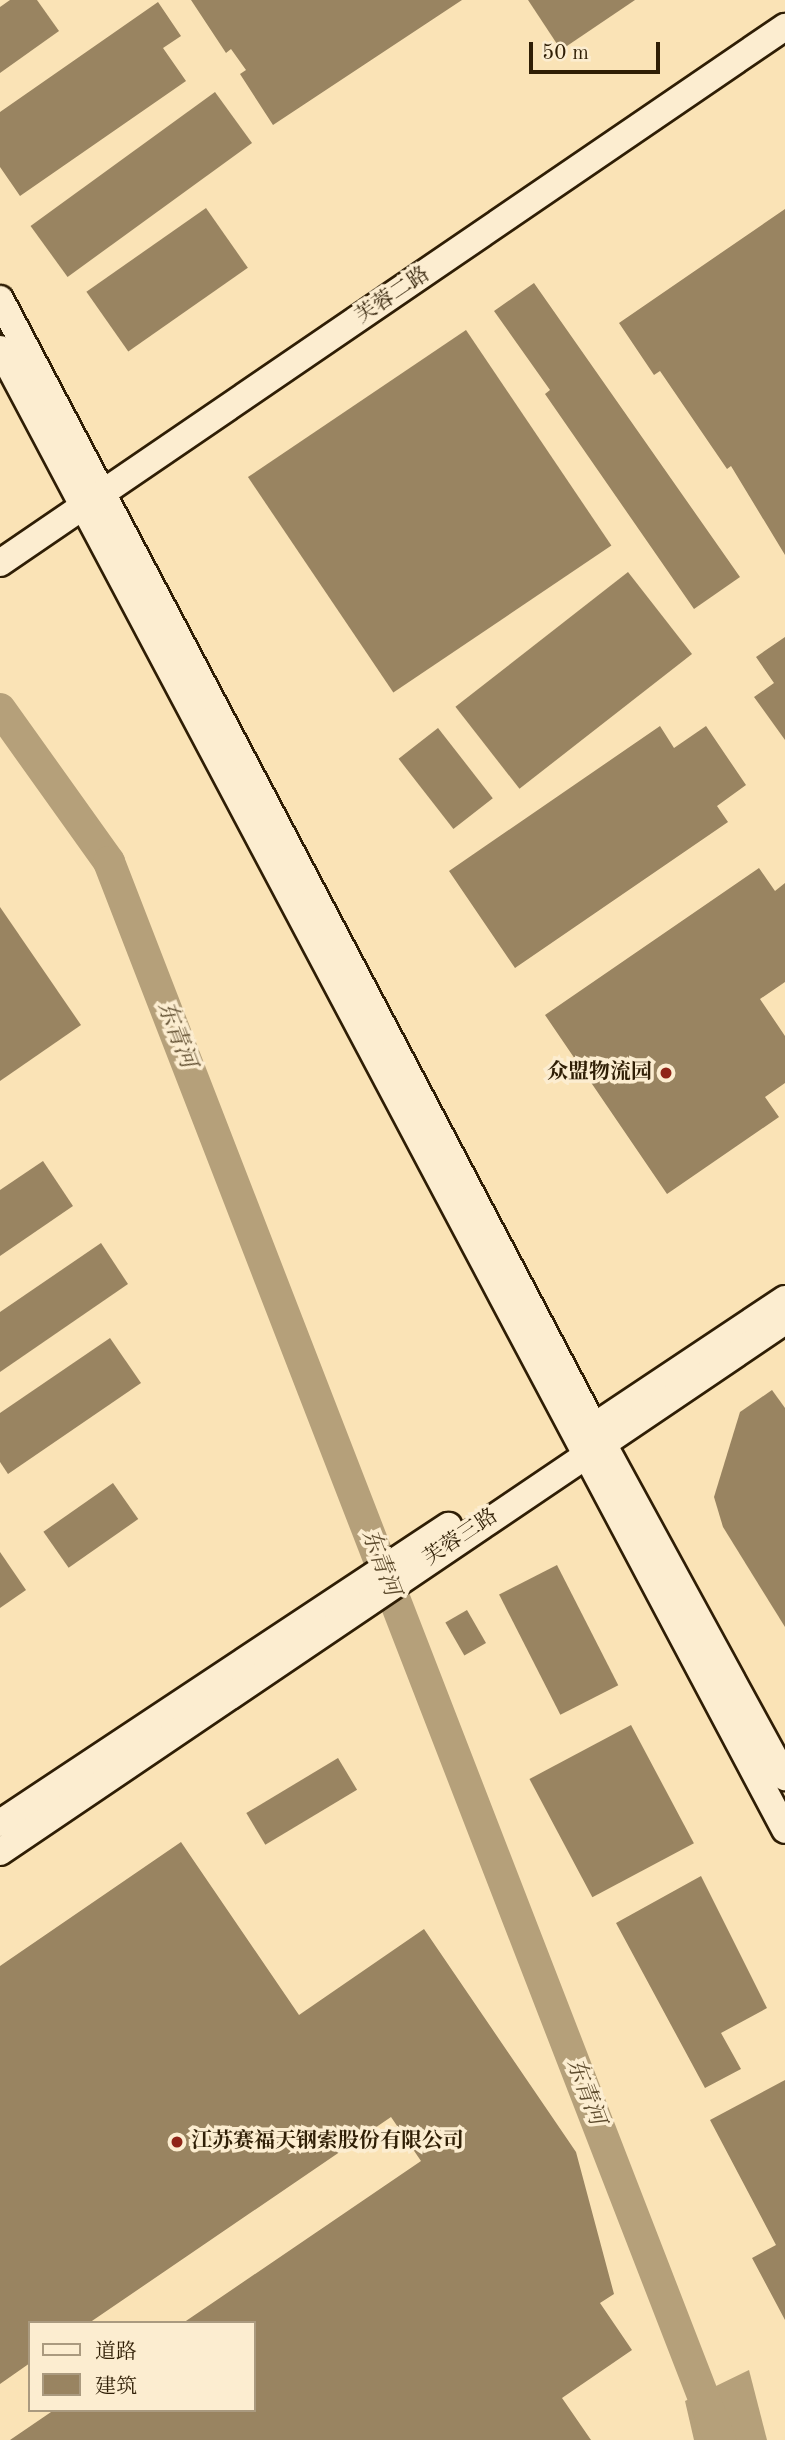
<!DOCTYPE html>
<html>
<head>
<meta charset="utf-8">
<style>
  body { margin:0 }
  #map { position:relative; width:785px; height:2440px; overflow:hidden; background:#fae3b6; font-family:"Old Standard TT","Noto Serif SC",serif }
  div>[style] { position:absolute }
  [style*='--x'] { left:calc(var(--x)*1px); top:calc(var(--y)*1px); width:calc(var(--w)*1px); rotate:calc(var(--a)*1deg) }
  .water>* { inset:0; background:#b5a07a }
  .river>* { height:32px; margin:-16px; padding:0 16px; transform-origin:16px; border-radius:16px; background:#b5a07a }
  .building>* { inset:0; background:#998461; transform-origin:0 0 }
  .roads { filter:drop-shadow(2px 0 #2f1e05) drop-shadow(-2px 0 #2f1e05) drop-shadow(0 2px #2f1e05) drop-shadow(0 -2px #2f1e05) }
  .secondary>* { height:26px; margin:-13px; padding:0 13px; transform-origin:13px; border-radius:13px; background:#fcedd0 }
  .dots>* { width:19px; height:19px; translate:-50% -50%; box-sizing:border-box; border:4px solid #fcedd0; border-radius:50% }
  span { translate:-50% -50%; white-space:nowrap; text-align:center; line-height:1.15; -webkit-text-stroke:7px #fcedd0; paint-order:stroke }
  .street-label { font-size:21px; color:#2f1e05 }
  .poi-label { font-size:21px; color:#2f1e05; font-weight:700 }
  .right { translate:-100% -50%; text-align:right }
  .left { translate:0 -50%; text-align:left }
  .water-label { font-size:23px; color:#5e4c2e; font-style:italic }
  .legend { position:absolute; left:28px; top:2321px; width:228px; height:91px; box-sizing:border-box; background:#fcedd0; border:2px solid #aa9a7f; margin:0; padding:9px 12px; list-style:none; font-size:21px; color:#2f1e05 }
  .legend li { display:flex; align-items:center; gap:14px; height:35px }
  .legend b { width:35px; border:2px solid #aa9a7f }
  .scale { position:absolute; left:529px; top:42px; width:131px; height:32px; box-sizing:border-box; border:4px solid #2f1e05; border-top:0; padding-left:9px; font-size:21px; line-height:24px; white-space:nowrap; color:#2f1e05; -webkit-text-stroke:5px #fcedd0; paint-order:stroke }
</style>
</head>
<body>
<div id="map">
  <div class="water">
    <div style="clip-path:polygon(749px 2370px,767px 2440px,694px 2440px,685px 2401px)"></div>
  </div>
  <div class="river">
    <div style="--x:0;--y:709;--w:188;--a:54.5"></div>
    <div style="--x:109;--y:862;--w:1692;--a:68.83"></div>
  </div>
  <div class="building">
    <div style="clip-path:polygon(10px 0,37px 0,59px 31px,0 73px,0 7px)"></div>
    <div style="clip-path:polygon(191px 0,462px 0,273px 125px,240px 74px,246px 70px,231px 49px,226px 53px)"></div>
    <div style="clip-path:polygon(528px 0,635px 0,561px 50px)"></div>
    <div style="clip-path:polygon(158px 2px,181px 36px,163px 48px,186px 81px,20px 196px,0 167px,0 112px)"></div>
    <div style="left:215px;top:92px;width:63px;height:228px;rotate:54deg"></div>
    <div style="left:206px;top:208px;width:73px;height:146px;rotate:55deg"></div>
    <div style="clip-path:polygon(785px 209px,785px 555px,731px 466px,727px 469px,660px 371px,654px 375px,619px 323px)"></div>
    <div style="clip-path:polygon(534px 283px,740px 577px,694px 609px,545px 394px,550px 390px,494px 311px)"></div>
    <div style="left:466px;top:330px;width:260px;height:263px;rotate:56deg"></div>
    <div style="left:628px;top:572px;width:104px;height:219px;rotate:52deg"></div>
    <div style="clip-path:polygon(785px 637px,785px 740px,754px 697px,774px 683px,756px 657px)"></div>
    <div style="clip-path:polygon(660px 726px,674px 748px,706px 726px,746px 785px,717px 806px,728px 822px,515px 968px,449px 871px)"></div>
    <div style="left:438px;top:728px;width:89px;height:50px;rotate:52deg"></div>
    <div style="clip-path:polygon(759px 868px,775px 891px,785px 883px,785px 982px,760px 999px,785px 1036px,785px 1083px,765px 1097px,779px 1117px,667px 1194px,545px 1015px)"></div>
    <div style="clip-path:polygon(0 907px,81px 1025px,0 1081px)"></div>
    <div style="clip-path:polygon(43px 1161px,73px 1206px,0 1256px,0 1190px)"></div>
    <div style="clip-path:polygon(101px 1243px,128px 1284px,0 1372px,0 1312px)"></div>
    <div style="clip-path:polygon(110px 1338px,141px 1383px,8px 1474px,0 1462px,0 1413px)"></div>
    <div style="clip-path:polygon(772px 1390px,785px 1408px,785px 1627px,723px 1527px,714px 1497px,740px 1412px)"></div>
    <div style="left:113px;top:1483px;width:44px;height:85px;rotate:55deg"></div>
    <div style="clip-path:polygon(0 1552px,26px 1590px,0 1608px)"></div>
    <div style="left:557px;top:1565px;width:135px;height:65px;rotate:63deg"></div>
    <div style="left:467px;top:1610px;width:38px;height:25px;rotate:60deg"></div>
    <div style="left:631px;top:1725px;width:134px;height:115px;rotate:62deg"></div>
    <div style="left:338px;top:1758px;width:37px;height:107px;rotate:59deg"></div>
    <div style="clip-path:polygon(181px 1842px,299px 2015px,424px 1929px,576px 2152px,614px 2294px,600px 2303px,632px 2350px,562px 2398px,591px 2440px,10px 2440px,54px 2410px,254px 2410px,254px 2323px,183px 2323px,421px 2161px,391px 2117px,89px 2323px,30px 2323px,30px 2363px,0 2384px,0 1966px)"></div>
    <div style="clip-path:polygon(701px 1876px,767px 2008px,721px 2033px,741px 2069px,705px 2088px,616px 1923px)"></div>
    <div style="clip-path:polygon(785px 2080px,785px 2320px,752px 2258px,776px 2245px,710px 2120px)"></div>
  </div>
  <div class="roads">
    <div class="secondary">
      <div style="--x:0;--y:299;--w:1275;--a:62.23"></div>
      <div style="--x:594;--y:1427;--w:399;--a:61.4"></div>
      <div style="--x:0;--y:349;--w:1676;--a:62.07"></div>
      <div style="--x:0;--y:563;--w:951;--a:-34.33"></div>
      <div style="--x:581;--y:1435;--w:245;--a:-33.7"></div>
      <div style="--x:0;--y:1823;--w:538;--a:-33.54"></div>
      <div style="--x:0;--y:1852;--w:948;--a:-34.08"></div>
    </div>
  </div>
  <div class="dots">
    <div style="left:666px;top:1073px;background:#8f2418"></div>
    <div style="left:177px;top:2142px;background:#8f2418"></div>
  </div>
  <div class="street-label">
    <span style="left:393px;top:296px;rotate:-34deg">芙蓉二路</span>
    <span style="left:461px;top:1538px;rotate:-34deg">芙蓉三路</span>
  </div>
  <div class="poi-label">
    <span class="right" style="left:652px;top:1073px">众盟物流园</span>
    <span class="left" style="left:191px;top:2142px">江苏赛福天钢索股份有限公司</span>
  </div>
  <div class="water-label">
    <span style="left:176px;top:1035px;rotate:69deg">东青河</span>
    <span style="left:380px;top:1563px;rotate:69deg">东青河</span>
    <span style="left:585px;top:2092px;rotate:69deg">东青河</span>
  </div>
  <ul class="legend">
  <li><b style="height:9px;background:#fcedd0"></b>道路</li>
  <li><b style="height:19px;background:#998461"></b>建筑</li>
  </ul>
  <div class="scale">50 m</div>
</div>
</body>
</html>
